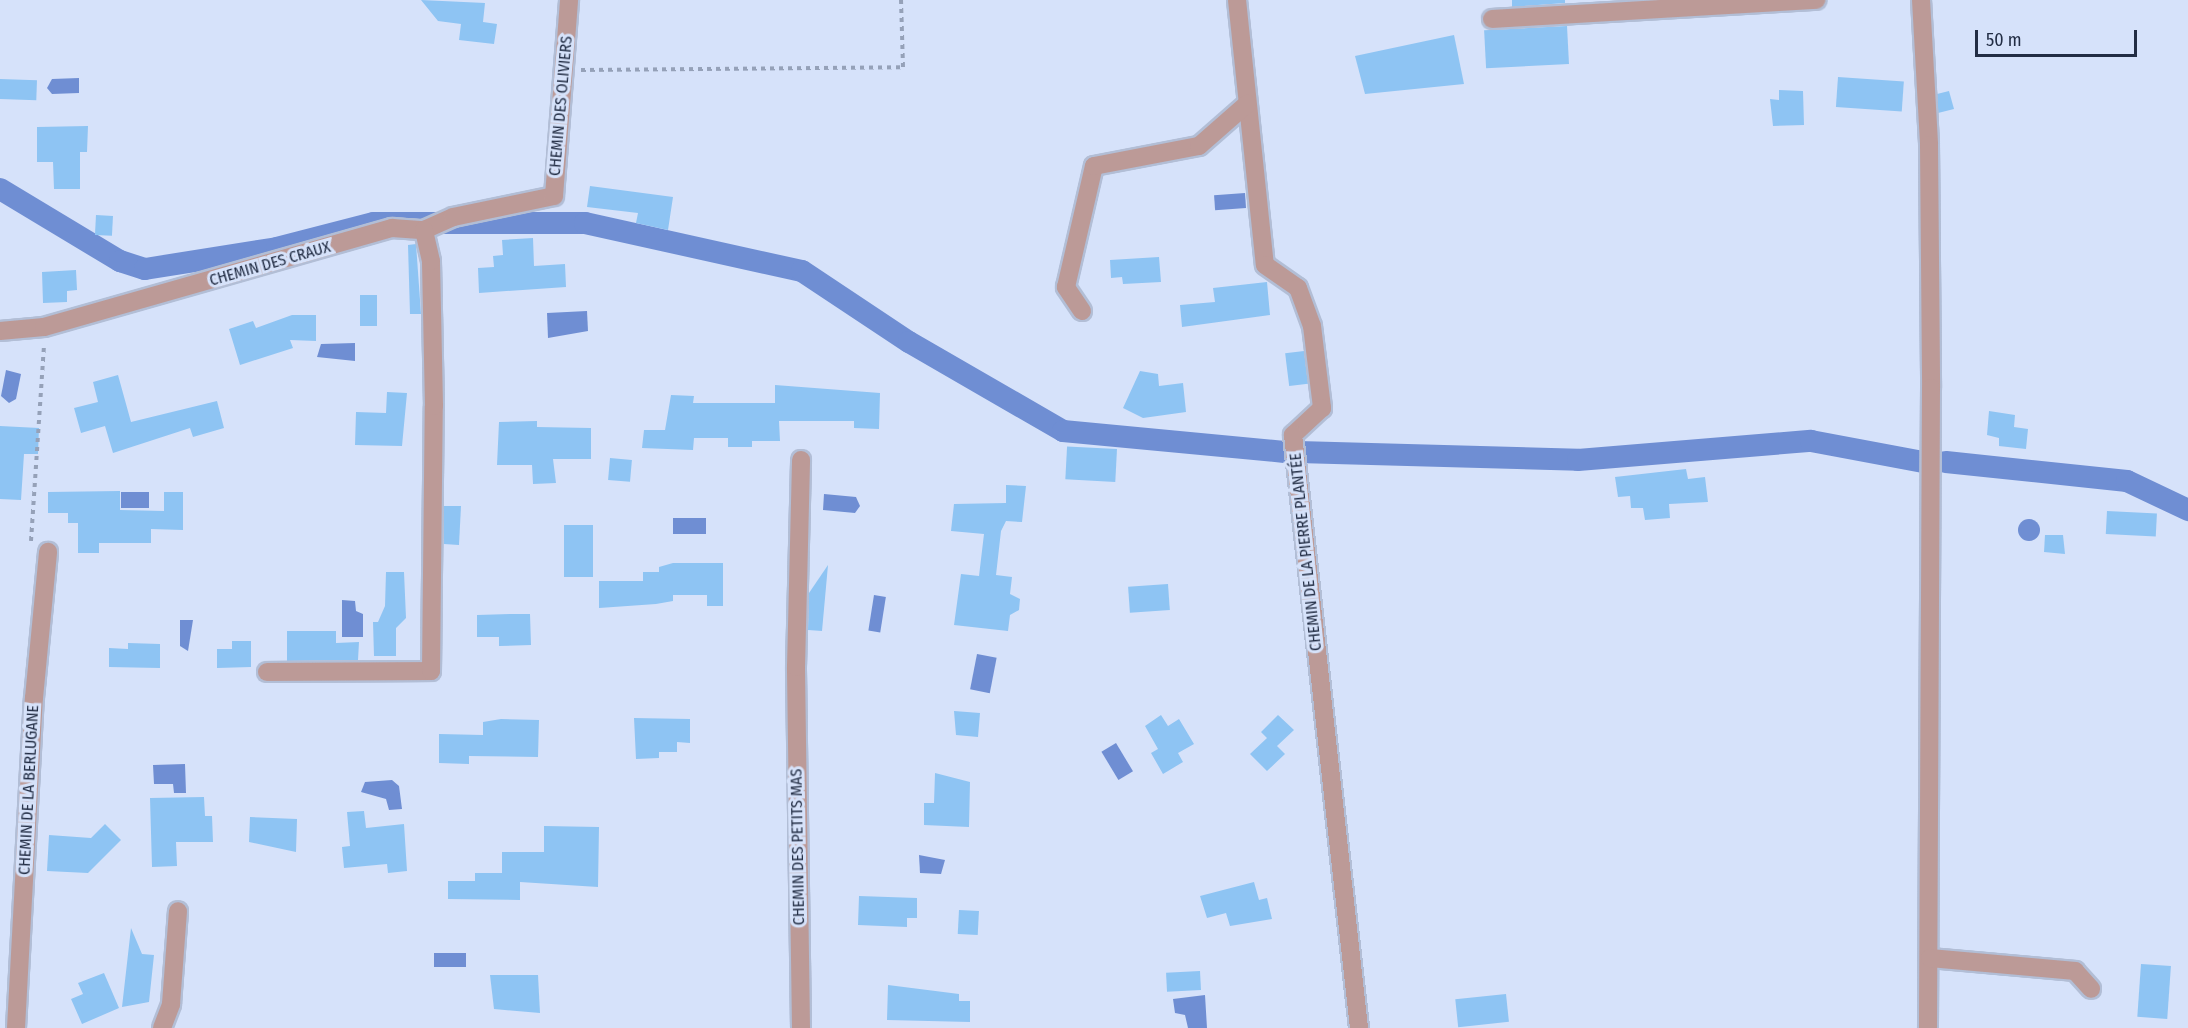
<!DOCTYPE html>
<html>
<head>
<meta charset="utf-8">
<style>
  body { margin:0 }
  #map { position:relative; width:2188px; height:1028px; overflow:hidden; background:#d6e2fa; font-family:"Fira Sans Condensed",sans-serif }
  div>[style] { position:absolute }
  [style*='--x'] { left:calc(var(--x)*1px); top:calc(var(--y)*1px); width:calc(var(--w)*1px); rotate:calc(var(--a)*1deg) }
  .water>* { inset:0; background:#6f8ed3; transform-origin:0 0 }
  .round { border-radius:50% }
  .canal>* { height:22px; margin:-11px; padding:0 11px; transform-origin:11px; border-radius:11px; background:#6f8ed3 }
  .building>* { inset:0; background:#8ec4f3; transform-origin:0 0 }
  .path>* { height:4px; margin-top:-2px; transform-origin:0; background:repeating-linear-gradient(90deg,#95a1b8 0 4.5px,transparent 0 9px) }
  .roads { filter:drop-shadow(2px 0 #b2bed6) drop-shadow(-2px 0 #b2bed6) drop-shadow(0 2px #b2bed6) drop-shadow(0 -2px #b2bed6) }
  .minor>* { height:18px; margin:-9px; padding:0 9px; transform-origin:9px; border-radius:9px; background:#bc9a97 }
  span { translate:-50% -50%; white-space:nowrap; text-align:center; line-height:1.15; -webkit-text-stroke:6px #d6e2fa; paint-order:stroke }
  .street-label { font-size:16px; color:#222d44 }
  .scale { position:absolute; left:1975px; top:30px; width:162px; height:27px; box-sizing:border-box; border:3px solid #222d44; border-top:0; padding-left:8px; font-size:18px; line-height:21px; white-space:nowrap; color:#222d44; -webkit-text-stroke:4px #d6e2fa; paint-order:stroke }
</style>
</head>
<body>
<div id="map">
  <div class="water">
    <div style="clip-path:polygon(79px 78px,79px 93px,52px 94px,47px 88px,52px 79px)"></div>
    <div style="left:1245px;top:193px;width:15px;height:31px;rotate:86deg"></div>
    <div style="clip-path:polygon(587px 311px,588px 331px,548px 338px,547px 313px)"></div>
    <div style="clip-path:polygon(355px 343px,355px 361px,317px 357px,321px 344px)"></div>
    <div style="clip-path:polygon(6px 370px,21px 374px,16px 399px,9px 403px,1px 396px)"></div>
    <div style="left:121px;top:492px;width:28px;height:16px"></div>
    <div style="clip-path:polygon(824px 494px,856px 497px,860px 506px,855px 513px,823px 510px)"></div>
    <div style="left:673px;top:518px;width:33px;height:16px"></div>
    <div class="round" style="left:2018px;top:519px;width:22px;height:22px"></div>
    <div style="left:874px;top:595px;width:12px;height:36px;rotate:9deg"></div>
    <div style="clip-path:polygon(342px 600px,355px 601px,356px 611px,363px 614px,363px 637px,342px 637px)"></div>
    <div style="clip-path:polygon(180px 620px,193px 620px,188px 651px,180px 646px)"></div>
    <div style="left:977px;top:654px;width:20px;height:36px;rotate:11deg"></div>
    <div style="left:1116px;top:743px;width:33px;height:17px;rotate:59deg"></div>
    <div style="clip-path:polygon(185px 764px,186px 793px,174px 793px,173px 784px,154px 784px,153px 765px)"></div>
    <div style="clip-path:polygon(392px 780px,399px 786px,402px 809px,389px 810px,386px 799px,361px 792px,365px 782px)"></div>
    <div style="clip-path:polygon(919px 855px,945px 860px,941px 874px,920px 873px)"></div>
    <div style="left:434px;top:953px;width:32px;height:14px"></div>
    <div style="clip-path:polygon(1205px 995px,1207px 1028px,1188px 1028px,1185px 1015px,1175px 1013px,1173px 999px)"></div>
  </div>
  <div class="canal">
    <div style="--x:0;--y:189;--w:140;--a:31"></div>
    <div style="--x:120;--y:261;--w:26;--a:18"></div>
    <div style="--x:145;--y:269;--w:134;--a:-9"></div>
    <div style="--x:277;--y:248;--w:100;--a:-14.5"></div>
    <div style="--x:374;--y:223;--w:211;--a:0"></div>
    <div style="--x:585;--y:223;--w:222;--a:12.5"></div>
    <div style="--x:802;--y:271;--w:128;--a:33.6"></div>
    <div style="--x:909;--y:342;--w:178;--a:30"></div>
    <div style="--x:1063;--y:431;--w:225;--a:5.4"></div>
    <div style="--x:1298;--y:452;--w:280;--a:1.6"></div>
    <div style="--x:1578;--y:460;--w:234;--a:-4.7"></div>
    <div style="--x:1811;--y:441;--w:114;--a:10.6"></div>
    <div style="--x:1946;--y:462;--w:182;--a:6"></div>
    <div style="--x:2127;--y:481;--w:68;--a:25.4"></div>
  </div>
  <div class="building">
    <div style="clip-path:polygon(421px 0,485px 3px,483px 22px,497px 24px,494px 44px,459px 40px,461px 24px,438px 21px)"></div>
    <div style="clip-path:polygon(1512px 0,1565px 0,1565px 3px,1512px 7px)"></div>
    <div style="left:1567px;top:26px;width:38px;height:83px;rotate:87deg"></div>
    <div style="clip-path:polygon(1454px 35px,1464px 84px,1365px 94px,1355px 56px)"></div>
    <div style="left:1838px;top:77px;width:66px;height:30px;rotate:4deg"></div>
    <div style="left:0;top:79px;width:37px;height:20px;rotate:2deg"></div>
    <div style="clip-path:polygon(1779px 90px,1803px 91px,1804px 125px,1773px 126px,1770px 99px,1779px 100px)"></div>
    <div style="clip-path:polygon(1949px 91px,1954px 109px,1938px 113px,1937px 94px)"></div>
    <div style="clip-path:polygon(88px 126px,87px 152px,80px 152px,80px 189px,54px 189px,53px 162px,37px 162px,37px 127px)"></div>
    <div style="clip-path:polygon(590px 186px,673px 197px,668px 230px,636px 223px,638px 213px,587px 207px)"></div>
    <div style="left:96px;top:215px;width:17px;height:20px;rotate:3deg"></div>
    <div style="clip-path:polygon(533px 238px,534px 266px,565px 264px,566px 287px,479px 293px,478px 268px,494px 267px,493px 256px,503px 255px,502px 240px)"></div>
    <div style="clip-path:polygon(416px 244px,421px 314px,410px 314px,408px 245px)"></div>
    <div style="clip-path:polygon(1159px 257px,1161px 282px,1123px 284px,1122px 277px,1111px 278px,1110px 260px)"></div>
    <div style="clip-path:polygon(76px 270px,77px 290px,67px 291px,67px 302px,43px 303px,42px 272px)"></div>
    <div style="clip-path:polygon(1267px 282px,1270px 315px,1182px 327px,1180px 305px,1215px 302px,1213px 288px)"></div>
    <div style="left:360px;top:295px;width:17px;height:31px"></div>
    <div style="clip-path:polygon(292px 315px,316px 315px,316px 341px,290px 340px,293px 348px,240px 365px,229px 329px,253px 321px,256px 328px)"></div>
    <div style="left:1304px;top:351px;width:33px;height:19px;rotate:83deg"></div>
    <div style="clip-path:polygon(1140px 371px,1158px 374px,1159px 386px,1183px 383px,1186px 412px,1143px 418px,1123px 408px)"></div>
    <div style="clip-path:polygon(118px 375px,131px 422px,217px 401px,224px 428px,193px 437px,190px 428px,113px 453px,105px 426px,81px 433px,74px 408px,98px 402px,93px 382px)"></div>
    <div style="clip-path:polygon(775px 385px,880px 393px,879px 429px,854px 428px,854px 421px,779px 421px,780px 441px,752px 441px,752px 447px,728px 447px,728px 438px,694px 438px,693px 450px,642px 448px,644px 430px,665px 430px,671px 395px,694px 396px,693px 403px,775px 403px)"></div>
    <div style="clip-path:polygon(387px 392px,407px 393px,402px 446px,355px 445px,356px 412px,386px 413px)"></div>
    <div style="clip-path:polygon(1989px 411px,2015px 415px,2014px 427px,2028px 429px,2026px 449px,1999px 446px,1999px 438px,1987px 435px)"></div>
    <div style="clip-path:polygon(537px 421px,537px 427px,591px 428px,591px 459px,553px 459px,556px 483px,533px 484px,532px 465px,497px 465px,499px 422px)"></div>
    <div style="clip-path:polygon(0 426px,39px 428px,38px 454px,24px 454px,21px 500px,0 499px)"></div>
    <div style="left:1117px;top:449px;width:33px;height:50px;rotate:93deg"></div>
    <div style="left:610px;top:458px;width:22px;height:22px;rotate:5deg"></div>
    <div style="clip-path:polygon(1686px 469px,1688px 479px,1705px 477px,1708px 502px,1669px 504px,1670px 518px,1645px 520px,1643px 508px,1631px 508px,1630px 496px,1618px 497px,1615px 477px)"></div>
    <div style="clip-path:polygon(1006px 485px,1026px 486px,1022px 522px,1006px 521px,1001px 531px,996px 575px,1012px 577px,1010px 594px,1020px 599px,1019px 610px,1010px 615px,1008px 631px,954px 625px,961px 574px,979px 576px,984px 534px,951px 531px,954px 504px,1006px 503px)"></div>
    <div style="clip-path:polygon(120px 491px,120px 510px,164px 511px,164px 492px,183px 492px,183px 530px,151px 529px,151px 543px,99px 543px,99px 553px,78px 553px,78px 523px,68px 523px,68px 513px,48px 513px,48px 492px)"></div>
    <div style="clip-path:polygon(444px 506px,461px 506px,459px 545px,444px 544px)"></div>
    <div style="left:2107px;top:511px;width:50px;height:23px;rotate:3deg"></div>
    <div style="left:564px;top:525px;width:29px;height:52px"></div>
    <div style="clip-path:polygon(2045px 535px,2063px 535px,2065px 554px,2044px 552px)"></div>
    <div style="clip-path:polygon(673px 563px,723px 563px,723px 606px,707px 606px,707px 595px,673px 595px,673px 601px,656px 604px,599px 608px,599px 581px,643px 581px,643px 572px,659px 572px,659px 567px)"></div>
    <div style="clip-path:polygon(828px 565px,822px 631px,808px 630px,809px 593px)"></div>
    <div style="clip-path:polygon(386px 572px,404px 572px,406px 618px,396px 628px,396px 656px,374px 656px,373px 622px,378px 622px,385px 606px)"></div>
    <div style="left:1168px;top:584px;width:26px;height:40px;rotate:86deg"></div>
    <div style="clip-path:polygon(511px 614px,530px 614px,531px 645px,499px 646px,499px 637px,477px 637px,477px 615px)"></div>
    <div style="clip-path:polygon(287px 631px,336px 631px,336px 643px,359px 642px,358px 660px,287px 661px)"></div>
    <div style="clip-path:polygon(232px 641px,251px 641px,251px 667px,217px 668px,217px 649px,232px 649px)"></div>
    <div style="clip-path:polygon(128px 643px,160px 644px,160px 668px,109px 667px,109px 648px,128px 649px)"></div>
    <div style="clip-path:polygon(954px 711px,980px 713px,978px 737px,956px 735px)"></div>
    <div style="clip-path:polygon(1161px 715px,1168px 726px,1179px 719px,1194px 744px,1178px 753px,1183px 762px,1163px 774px,1151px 753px,1158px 749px,1145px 726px)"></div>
    <div style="clip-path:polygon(1278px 715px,1294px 730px,1277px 746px,1285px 754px,1267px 771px,1250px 754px,1267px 738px,1261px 732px)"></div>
    <div style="clip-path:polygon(634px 718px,690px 719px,690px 743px,677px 742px,677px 752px,659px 752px,659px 758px,636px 759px)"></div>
    <div style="clip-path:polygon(501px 719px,539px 720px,538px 757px,469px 756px,469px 764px,439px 763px,439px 734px,483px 735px,483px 722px)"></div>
    <div style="clip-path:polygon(935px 773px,970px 782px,969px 827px,924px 825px,924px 803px,934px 803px)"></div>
    <div style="clip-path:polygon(204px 797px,205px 816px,212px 816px,213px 842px,176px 842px,177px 866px,152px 867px,150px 798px)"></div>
    <div style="clip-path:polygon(364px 811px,366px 828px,404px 824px,407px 871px,388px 873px,387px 864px,344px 868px,342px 847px,350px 846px,347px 812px)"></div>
    <div style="clip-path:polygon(250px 817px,297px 819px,296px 852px,249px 842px)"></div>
    <div style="clip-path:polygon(105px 824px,121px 840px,88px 873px,47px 871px,49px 835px,91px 838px)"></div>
    <div style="clip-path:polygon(544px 826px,599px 827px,598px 887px,520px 882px,520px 900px,448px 899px,448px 881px,475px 881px,475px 873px,502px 873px,502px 852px,544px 852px)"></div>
    <div style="clip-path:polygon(1254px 882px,1259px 900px,1267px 898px,1272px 919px,1230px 926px,1226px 913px,1207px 918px,1200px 896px)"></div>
    <div style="clip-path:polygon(859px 896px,917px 898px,917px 918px,907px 918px,907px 927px,858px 925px)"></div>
    <div style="left:959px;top:910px;width:20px;height:24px;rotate:3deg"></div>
    <div style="clip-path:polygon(131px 928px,142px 954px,154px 955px,149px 1002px,122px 1007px)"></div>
    <div style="left:2141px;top:964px;width:30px;height:53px;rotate:4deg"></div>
    <div style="left:1200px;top:971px;width:19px;height:34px;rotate:87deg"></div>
    <div style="clip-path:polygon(104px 973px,119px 1008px,82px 1024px,71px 999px,83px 994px,78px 983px)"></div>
    <div style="clip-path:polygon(490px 975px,538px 975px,540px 1013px,494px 1009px)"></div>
    <div style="clip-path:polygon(888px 985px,959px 994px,959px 1001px,970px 1001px,970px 1022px,887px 1020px)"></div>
    <div style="left:1506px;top:994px;width:28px;height:51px;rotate:84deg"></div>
  </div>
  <div class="path">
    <div style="--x:581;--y:70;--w:322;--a:-0.5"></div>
    <div style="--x:903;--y:67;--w:67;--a:-91.7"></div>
    <div style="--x:31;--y:541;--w:196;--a:-86.2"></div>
  </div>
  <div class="roads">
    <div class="minor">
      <div style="--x:1237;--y:0;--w:266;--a:84"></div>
      <div style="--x:1265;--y:265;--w:40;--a:34.9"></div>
      <div style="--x:1298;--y:288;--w:40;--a:69.8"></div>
      <div style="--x:1312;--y:326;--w:83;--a:83"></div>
      <div style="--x:1322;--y:408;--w:40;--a:137"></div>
      <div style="--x:1293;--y:435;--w:597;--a:83.65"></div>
      <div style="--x:1921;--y:0;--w:145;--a:86.8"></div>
      <div style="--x:1929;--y:145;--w:243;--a:89.5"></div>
      <div style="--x:1931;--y:388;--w:640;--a:90.27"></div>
      <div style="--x:1492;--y:19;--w:325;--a:-3.4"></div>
      <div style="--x:1082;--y:311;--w:29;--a:-124"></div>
      <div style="--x:1066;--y:287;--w:124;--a:-77"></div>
      <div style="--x:1094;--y:166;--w:107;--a:-10.8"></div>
      <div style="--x:1199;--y:146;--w:64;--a:-41.2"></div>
      <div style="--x:0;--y:331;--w:44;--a:-5.2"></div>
      <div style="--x:44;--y:327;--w:362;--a:-15.9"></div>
      <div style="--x:392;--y:228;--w:32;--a:4"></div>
      <div style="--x:424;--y:230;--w:32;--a:-24"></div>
      <div style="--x:453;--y:217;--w:103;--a:-11.7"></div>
      <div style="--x:554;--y:196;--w:197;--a:-85.6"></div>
      <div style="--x:267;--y:672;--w:164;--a:-0.3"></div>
      <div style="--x:431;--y:671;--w:265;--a:-89.4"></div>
      <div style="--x:434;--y:406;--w:145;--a:-91.2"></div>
      <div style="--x:431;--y:261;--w:32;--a:-103"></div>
      <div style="--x:1930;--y:958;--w:146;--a:5.1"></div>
      <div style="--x:2075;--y:971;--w:24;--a:48"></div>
      <div style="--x:16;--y:1028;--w:330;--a:-86.9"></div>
      <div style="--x:34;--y:698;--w:147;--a:-84.5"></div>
      <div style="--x:162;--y:1028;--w:26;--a:-69"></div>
      <div style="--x:171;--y:1004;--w:93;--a:-85.7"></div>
      <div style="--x:801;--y:1028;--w:361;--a:-90.8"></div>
      <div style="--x:796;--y:667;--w:207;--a:-88.6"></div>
    </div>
  </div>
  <div class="street-label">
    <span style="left:561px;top:106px;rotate:-85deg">CHEMIN DES OLIVIERS</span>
    <span style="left:270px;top:264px;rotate:-16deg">CHEMIN DES CRAUX</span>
    <span style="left:1306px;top:552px;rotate:-96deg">CHEMIN DE LA PIERRE PLANTÉE</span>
    <span style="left:29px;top:790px;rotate:-87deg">CHEMIN DE LA BERLUGANE</span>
    <span style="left:798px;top:847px;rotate:-91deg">CHEMIN DES PETITS MAS</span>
  </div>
  <div class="scale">50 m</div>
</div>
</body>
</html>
